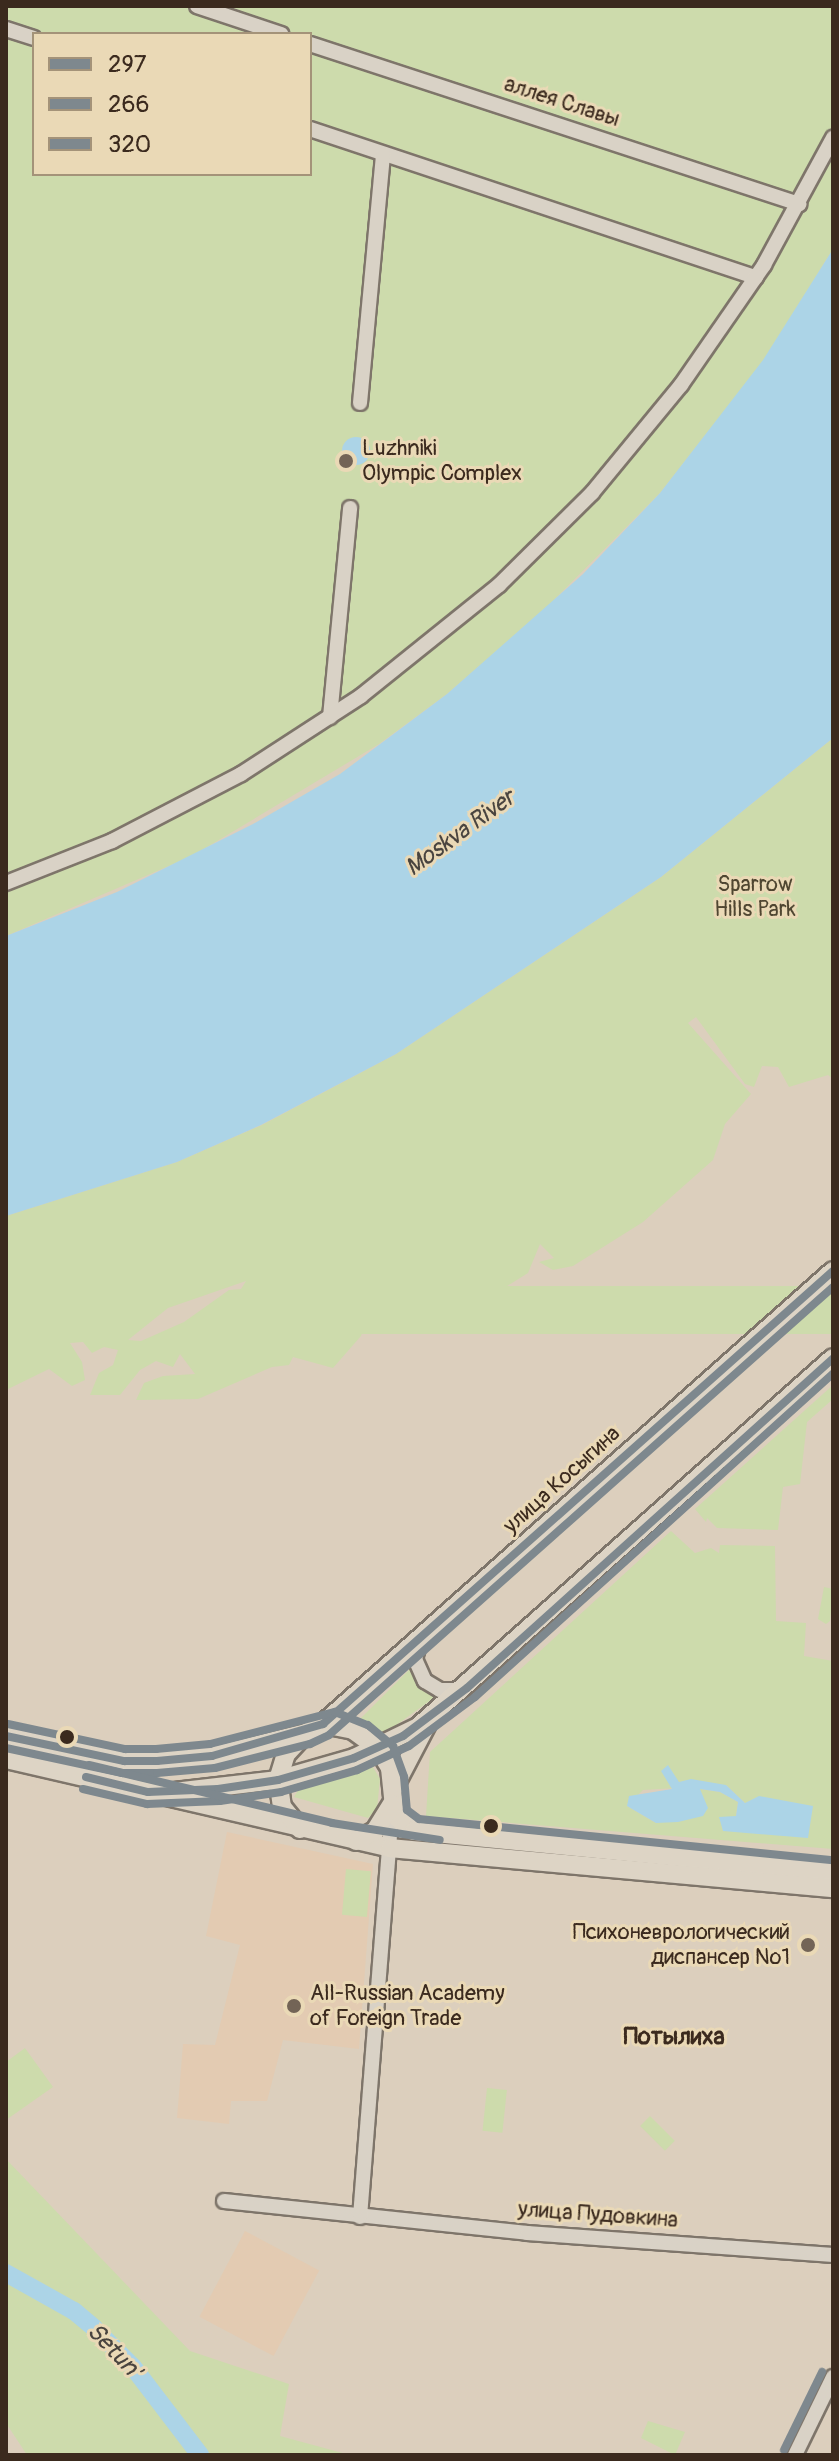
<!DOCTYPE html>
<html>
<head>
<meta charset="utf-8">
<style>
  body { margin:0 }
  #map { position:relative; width:839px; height:2461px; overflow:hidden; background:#dccfbd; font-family:Pangolin,sans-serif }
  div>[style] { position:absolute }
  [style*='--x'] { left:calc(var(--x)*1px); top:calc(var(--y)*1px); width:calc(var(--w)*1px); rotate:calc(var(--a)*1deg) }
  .built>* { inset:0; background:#e3cbb2; transform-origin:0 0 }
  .green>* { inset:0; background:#cddbac; transform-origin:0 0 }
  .water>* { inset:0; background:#acd4e7 }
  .round { border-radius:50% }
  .river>* { height:18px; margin:-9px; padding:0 9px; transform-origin:9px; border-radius:9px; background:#acd4e7 }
  .roads { filter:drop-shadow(2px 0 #7e756a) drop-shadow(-2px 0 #7e756a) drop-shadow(0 2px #7e756a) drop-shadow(0 -2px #7e756a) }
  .minor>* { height:14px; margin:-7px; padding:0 7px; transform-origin:7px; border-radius:7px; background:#d9d2c6 }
  .major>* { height:18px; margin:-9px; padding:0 9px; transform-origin:9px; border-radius:9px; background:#ddd4c5 }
  .bus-1>* { height:8px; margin:-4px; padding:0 4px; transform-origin:4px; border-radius:4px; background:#7e888e }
  .bus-2>* { height:8px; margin:-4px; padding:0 4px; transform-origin:4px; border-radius:4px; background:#7e888e }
  .bus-3>* { height:8px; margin:-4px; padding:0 4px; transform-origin:4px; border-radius:4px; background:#7e888e }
  .dots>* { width:22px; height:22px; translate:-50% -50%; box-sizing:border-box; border:4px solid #ead9b6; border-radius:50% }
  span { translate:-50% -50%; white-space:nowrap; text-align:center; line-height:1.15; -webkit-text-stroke:6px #ead9b6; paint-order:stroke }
  .street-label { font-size:22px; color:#3b2a1e }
  .poi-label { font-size:22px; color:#3b2a1e }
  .left { translate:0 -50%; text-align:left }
  .right { translate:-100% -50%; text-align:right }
  .park-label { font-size:22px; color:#4f4631 }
  .water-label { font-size:24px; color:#49443f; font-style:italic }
  .neighbourhood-label { font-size:24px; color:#3b2a1e; font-weight:700 }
  .frame { position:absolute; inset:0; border:8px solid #3b2a1e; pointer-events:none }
  .legend { position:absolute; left:32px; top:32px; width:280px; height:144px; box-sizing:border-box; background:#ead9b6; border:2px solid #a49379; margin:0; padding:10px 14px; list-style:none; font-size:24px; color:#3b2a1e }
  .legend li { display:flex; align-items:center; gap:16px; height:40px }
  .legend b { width:40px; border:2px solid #a49379 }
</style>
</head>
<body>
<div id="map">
  <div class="built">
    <div style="clip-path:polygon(227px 1832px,373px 1864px,359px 2049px,283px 2040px,267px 2101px,231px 2101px,229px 2124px,177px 2118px,183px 2044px,215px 2045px,240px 1945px,206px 1936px)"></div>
    <div style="left:245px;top:2231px;width:84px;height:97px;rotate:28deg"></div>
  </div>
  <div class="green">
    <div style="clip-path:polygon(evenodd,6px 6px,833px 6px,833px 249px,764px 360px,660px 493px,549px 605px,447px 694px,379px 744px,192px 856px,6px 936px,6px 6px,34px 34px,310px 34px,310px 174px,34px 174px,34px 34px)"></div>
    <div style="clip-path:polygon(evenodd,833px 738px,833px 1079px,828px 1075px,789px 1087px,778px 1067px,762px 1066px,754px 1087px,745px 1084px,696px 1017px,688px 1023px,751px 1094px,725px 1124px,713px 1160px,643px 1222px,573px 1266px,553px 1270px,539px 1262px,554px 1258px,540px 1244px,528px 1273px,499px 1291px,453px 1297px,425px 1289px,396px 1309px,369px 1309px,361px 1336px,333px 1368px,293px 1357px,289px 1365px,272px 1367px,198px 1399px,136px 1400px,144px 1383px,163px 1376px,195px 1374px,180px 1354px,173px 1367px,156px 1361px,140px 1370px,120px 1395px,90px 1395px,99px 1373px,113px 1365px,118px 1350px,104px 1347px,92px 1353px,83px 1342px,70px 1343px,82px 1362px,85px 1380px,72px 1386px,49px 1369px,6px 1390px,6px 1216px,177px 1162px,262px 1125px,396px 1054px,661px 877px,833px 738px,246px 1281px,241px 1289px,229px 1290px,184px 1322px,141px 1341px,128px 1340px,168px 1308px,246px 1281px)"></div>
    <div style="left:833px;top:1286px;width:48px;height:547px;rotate:90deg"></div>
    <div style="clip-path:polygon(833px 1385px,833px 1399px,807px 1422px,800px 1484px,783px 1487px,778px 1530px,717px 1528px,707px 1518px,706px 1522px,695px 1509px)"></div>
    <div style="clip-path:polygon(evenodd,671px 1531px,695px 1553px,711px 1548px,719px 1553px,720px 1545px,775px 1546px,776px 1621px,806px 1623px,804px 1656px,833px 1661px,833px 1849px,426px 1816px,430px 1752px,671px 1531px,726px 1785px,745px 1803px,807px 1838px,736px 1816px,738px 1802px,720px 1792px,700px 1789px,656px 1823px,627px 1806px,643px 1790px,726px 1785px)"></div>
    <div style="clip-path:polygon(824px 1587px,833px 1589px,830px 1621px,826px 1624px,818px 1619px)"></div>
    <div style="clip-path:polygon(411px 1668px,435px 1697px,384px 1734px,360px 1719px)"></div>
    <div style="clip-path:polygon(365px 1766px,373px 1767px,380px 1779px,377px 1809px,368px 1818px,294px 1797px,299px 1789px)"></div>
    <div style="left:346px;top:1869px;width:25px;height:46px;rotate:5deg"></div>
    <div style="clip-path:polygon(25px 2048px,53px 2087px,6px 2120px,6px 2062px)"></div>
    <div style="left:487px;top:2088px;width:20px;height:43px;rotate:6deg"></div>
    <div style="left:650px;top:2116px;width:35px;height:14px;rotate:45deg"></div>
    <div style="clip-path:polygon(6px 2159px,190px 2351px,289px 2384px,280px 2436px,350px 2455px,27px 2455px,6px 2423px)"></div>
    <div style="clip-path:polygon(648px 2421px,685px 2432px,675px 2455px,641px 2438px)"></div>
  </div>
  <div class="water">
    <div style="clip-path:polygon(833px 249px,833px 738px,661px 877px,396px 1054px,261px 1125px,177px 1162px,6px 1216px,6px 936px,117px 892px,253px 824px,340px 774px,447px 694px,583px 574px,660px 493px,763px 360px)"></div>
    <div class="round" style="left:342px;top:437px;width:28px;height:28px"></div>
    <div style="clip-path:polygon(668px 1765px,679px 1782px,691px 1779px,726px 1785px,745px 1803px,759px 1796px,813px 1806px,808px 1838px,723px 1831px,719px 1817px,736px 1816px,738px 1802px,720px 1792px,700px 1789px,708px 1808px,703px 1816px,678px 1822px,656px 1823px,627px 1806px,629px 1796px,672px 1789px,661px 1771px)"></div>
  </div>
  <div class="river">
    <div style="--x:6;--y:2273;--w:78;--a:29.2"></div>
    <div style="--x:74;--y:2311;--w:26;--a:40"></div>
    <div style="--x:94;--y:2328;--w:55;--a:45"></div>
    <div style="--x:133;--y:2367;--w:111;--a:52.7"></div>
  </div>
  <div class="roads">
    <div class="minor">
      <div style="--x:197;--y:6;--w:89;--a:18.4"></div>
      <div style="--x:6;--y:29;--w:29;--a:18"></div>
      <div style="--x:310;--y:44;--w:515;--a:18.12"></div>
      <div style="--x:310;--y:129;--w:470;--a:18.4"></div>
      <div style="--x:360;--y:403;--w:250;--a:-84.7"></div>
      <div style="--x:330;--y:717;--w:210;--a:-84.5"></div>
      <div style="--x:6;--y:883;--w:114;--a:-21.6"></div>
      <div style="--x:112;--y:841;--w:145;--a:-27.4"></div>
      <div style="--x:241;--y:774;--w:143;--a:-33"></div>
      <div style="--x:361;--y:696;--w:177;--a:-38.8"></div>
      <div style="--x:499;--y:585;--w:131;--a:-44.7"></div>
      <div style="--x:592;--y:493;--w:140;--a:-50.5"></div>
      <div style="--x:681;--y:385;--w:146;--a:-55.3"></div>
      <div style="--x:764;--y:265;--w:145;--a:-61.5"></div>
      <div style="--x:421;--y:1638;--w:22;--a:106"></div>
      <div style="--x:415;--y:1659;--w:24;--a:66"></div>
      <div style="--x:425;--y:1681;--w:17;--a:31"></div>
      <div style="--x:440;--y:1690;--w:22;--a:0"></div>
      <div style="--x:224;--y:2201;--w:305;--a:6"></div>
      <div style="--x:527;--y:2233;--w:307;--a:4.1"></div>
      <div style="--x:360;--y:2217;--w:411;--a:-85.5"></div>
      <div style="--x:795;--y:2455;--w:87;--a:-64"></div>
    </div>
    <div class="major">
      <div style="--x:323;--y:1724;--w:31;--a:11"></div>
      <div style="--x:353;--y:1730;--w:31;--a:36"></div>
      <div style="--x:378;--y:1748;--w:23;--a:59"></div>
      <div style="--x:390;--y:1768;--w:48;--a:84.1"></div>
      <div style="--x:395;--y:1816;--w:24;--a:38"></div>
      <div style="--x:414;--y:1831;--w:421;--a:5.6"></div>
      <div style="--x:6;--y:1736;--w:121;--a:12"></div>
      <div style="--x:124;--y:1761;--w:33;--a:0"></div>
      <div style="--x:157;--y:1761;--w:55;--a:-5.2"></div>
      <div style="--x:212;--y:1756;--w:97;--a:-13.7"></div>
      <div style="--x:306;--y:1733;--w:19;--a:-28"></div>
      <div style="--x:323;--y:1724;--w:682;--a:-41.61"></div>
      <div style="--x:6;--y:1759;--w:394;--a:13"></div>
      <div style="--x:390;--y:1848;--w:445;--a:5.2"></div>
      <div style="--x:393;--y:1789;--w:73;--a:-62.4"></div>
      <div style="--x:174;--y:1792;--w:105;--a:-6.6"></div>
      <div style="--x:278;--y:1780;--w:79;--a:-16.1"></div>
      <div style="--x:354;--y:1758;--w:71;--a:-25.8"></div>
      <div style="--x:418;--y:1727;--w:555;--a:-41.64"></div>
      <div style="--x:300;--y:1829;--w:28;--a:-129"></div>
      <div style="--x:282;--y:1807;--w:27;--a:-98"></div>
      <div style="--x:278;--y:1780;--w:27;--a:-73"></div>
      <div style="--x:286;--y:1754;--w:26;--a:-47"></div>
      <div style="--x:356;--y:1841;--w:21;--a:-28"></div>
      <div style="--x:375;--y:1831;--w:32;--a:-58"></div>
    </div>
  </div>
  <div class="bus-1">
    <div style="--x:6;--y:1736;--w:121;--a:12"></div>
    <div style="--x:124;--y:1761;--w:33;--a:0"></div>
    <div style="--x:157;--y:1761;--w:55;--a:-5.2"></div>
    <div style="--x:212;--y:1756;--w:116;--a:-16.1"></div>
    <div style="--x:323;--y:1724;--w:682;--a:-41.61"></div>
    <div style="--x:86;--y:1777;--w:64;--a:13.6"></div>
    <div style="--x:148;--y:1792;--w:70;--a:-2.5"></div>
    <div style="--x:218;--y:1789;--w:61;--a:-8.5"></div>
    <div style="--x:278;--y:1780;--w:79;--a:-16.1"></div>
    <div style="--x:354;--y:1758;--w:54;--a:-24.2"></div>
    <div style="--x:403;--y:1736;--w:80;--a:-36.9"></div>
    <div style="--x:467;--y:1688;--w:493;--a:-42"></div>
  </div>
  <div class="bus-2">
    <div style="--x:6;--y:1748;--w:119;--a:12.2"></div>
    <div style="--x:122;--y:1773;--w:35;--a:0"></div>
    <div style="--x:157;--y:1773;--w:58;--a:-4.9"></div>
    <div style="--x:215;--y:1768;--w:98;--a:-14.2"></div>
    <div style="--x:310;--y:1744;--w:21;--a:-25"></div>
    <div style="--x:329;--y:1735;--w:674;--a:-41.63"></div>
    <div style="--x:83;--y:1789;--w:66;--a:13.2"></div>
    <div style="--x:147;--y:1804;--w:73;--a:-2.4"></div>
    <div style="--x:220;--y:1801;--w:62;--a:-8.4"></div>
    <div style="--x:281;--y:1792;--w:79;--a:-16.1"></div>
    <div style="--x:357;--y:1770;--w:57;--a:-24.8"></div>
    <div style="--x:409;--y:1746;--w:82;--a:-36.6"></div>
    <div style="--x:475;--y:1697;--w:482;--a:-42.1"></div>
  </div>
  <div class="bus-3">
    <div style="--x:8;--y:1724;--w:120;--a:12.1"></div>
    <div style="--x:125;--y:1749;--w:31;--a:0"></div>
    <div style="--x:156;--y:1749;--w:54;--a:-5.3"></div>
    <div style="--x:210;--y:1744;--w:129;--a:-14.4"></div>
    <div style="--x:335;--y:1712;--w:35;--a:22"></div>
    <div style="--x:368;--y:1725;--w:33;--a:40"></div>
    <div style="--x:393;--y:1746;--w:33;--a:70"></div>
    <div style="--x:404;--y:1777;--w:33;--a:85"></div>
    <div style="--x:407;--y:1810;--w:15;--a:37"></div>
    <div style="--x:419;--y:1819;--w:416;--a:5.7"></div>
    <div style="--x:89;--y:1765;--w:250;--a:13.4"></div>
    <div style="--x:332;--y:1823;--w:109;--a:8.9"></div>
    <div style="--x:784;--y:2450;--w:87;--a:-64"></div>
  </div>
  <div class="dots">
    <div style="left:346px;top:461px;background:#736456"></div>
    <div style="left:67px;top:1737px;background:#3b2a1e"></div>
    <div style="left:491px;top:1826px;background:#3b2a1e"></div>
    <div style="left:808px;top:1945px;background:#736456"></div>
    <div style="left:294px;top:2006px;background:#736456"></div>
  </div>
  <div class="street-label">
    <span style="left:562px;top:102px;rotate:18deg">аллея Славы</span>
    <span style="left:562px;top:1480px;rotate:-42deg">улица Косыгина</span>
    <span style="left:598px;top:2215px;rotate:4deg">улица Пудовкина</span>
  </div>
  <div class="poi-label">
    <span class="left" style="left:362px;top:461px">Luzhniki<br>Olympic Complex</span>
    <span class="right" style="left:790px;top:1945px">Психоневрологический<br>диспансер №1</span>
    <span class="left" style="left:310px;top:2006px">All-Russian Academy<br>of Foreign Trade</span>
  </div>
  <div class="park-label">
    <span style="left:755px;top:897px">Sparrow<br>Hills Park</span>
  </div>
  <div class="water-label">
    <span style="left:460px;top:833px;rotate:-36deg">Moskva River</span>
    <span style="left:114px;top:2351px;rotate:46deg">Setun'</span>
  </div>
  <div class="neighbourhood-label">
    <span style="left:674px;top:2037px">Потылиха</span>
  </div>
  <div class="frame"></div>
  <ul class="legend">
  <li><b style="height:10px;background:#7e888e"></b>297</li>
  <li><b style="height:10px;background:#7e888e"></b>266</li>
  <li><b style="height:10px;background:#7e888e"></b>320</li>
  </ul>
</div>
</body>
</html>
